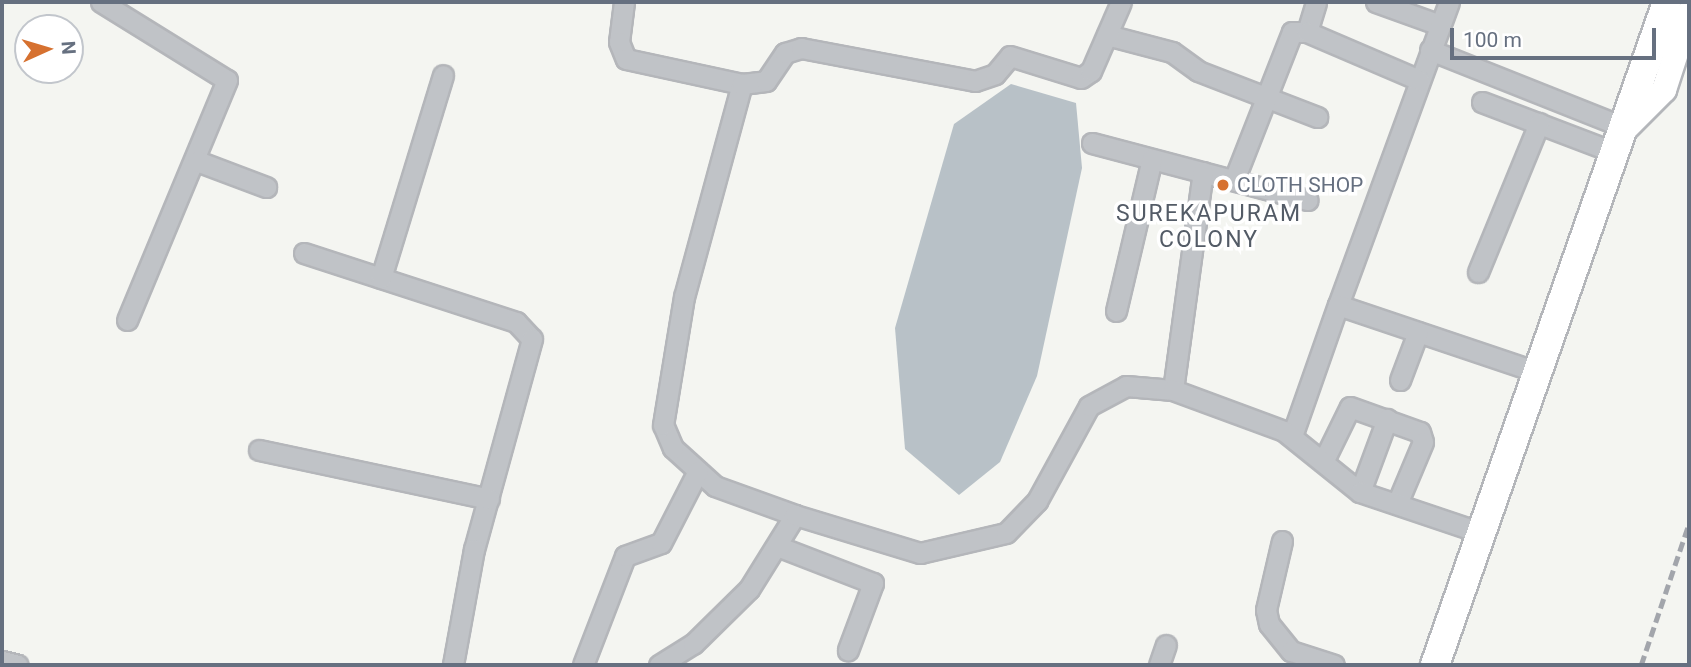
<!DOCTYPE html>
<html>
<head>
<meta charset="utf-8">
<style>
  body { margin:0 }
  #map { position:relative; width:1691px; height:667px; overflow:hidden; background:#f4f5f1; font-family:Roboto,sans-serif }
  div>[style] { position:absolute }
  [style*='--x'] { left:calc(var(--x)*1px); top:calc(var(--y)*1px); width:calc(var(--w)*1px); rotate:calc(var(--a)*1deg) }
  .water>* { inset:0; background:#b8c1c7 }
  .roads { filter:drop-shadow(2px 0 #b4b6ba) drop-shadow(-2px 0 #b4b6ba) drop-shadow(0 2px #b4b6ba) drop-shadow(0 -2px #b4b6ba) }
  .minor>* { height:19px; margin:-9.5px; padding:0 9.5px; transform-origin:9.5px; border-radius:9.5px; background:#c0c3c7 }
  .major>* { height:24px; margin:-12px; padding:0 12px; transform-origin:12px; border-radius:12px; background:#fff }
  .highway>* { height:28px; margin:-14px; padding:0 14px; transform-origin:14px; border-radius:14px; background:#fff }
  .rail>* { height:4.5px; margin-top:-2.25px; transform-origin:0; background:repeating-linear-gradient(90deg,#a2a5ab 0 10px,transparent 0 15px) }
  .dots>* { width:19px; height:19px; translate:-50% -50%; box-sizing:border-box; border:4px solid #fff; border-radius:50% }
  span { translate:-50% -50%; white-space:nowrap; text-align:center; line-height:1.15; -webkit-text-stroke:7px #fff; paint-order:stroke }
  .poi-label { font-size:21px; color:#667080 }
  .left { translate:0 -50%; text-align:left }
  .neighbourhood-label { font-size:23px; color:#535b66; letter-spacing:2px }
  .frame { position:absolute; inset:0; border:4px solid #667080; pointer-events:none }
  .north { position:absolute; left:14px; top:14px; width:70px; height:70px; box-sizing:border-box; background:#fff; border:2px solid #c2c6cc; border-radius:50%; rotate:86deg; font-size:19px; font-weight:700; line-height:28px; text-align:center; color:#667080 }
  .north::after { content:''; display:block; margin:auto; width:24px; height:32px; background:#d67130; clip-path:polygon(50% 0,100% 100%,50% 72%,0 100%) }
  .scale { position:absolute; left:1450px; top:28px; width:206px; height:32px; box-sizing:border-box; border:4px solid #667080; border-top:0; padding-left:9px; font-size:21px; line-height:24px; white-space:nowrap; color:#667080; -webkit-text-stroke:5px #fff; paint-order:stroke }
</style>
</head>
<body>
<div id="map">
  <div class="water">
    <div style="clip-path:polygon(1011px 84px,1076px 103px,1082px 168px,1037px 376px,1000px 462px,959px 495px,905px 449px,895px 328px,954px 124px)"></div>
  </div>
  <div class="roads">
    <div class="minor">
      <div style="--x:101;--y:2;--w:148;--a:31.8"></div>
      <div style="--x:227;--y:80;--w:260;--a:112.6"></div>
      <div style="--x:624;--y:2;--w:40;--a:97.1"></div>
      <div style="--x:619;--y:42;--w:18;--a:68"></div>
      <div style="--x:626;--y:59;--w:119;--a:12.2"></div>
      <div style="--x:1376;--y:2;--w:68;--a:19.8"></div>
      <div style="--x:1449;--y:2;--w:323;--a:110.1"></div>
      <div style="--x:1338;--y:305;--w:210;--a:18.6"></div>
      <div style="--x:1307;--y:32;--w:31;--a:-73"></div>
      <div style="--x:1107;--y:35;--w:67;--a:14.7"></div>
      <div style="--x:1172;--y:52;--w:32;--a:36"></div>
      <div style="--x:1198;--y:71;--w:128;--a:21.1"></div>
      <div style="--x:1430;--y:50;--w:211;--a:21.7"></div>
      <div style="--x:1482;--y:102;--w:143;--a:20.8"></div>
      <div style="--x:1092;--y:143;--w:223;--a:14.8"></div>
      <div style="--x:197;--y:161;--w:74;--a:20.6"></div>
      <div style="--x:1234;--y:180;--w:159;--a:-68.6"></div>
      <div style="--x:1292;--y:32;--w:15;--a:0"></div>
      <div style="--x:1307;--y:32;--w:122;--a:23.2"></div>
      <div style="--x:304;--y:253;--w:223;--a:18"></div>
      <div style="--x:516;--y:322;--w:23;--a:47"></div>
      <div style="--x:532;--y:339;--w:218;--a:105.4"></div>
      <div style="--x:474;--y:549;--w:118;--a:100.3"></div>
      <div style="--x:1478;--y:272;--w:161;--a:-67.7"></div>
      <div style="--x:381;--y:278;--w:212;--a:-73"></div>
      <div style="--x:1116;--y:311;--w:156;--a:-76.7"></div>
      <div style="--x:1400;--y:380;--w:51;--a:-69.4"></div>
      <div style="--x:1173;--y:390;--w:220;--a:-82.2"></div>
      <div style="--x:1292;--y:436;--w:139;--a:-70.7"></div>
      <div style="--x:259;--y:450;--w:235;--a:12"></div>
      <div style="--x:1323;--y:462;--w:61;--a:-63.9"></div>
      <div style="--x:1350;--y:407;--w:74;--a:19.7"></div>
      <div style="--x:1420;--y:432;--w:10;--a:73"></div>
      <div style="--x:1423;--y:442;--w:67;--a:112.8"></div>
      <div style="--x:1360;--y:492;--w:78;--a:-69.7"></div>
      <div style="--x:795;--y:515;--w:85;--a:-160.1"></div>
      <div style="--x:715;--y:486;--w:57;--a:-137.9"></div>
      <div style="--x:673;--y:448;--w:25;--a:-113"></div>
      <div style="--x:663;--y:425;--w:130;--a:-80.7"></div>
      <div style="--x:684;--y:297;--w:221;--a:-74.8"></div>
      <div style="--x:742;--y:84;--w:24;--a:-7"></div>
      <div style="--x:766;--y:81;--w:34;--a:-56"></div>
      <div style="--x:785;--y:53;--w:17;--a:-17"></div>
      <div style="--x:801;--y:48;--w:177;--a:10.7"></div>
      <div style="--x:975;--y:81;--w:21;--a:-19"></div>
      <div style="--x:995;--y:74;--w:23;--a:-50"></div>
      <div style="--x:1010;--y:56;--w:74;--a:17.2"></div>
      <div style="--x:1081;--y:78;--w:12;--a:-35"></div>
      <div style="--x:1091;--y:71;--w:75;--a:-66.5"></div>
      <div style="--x:1282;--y:541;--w:71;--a:103.1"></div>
      <div style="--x:1266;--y:610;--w:14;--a:78"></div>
      <div style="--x:1269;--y:624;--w:35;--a:51"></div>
      <div style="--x:1291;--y:651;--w:45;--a:18"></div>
      <div style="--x:777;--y:546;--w:103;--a:21.1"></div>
      <div style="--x:873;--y:583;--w:72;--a:110.5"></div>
      <div style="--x:2;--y:661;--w:16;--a:14"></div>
      <div style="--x:583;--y:665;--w:117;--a:-68.9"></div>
      <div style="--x:625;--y:556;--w:38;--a:-20"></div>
      <div style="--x:661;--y:543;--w:81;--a:-62.8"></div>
      <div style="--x:659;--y:665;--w:40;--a:-32"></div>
      <div style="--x:693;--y:644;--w:78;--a:-44.5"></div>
      <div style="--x:749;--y:589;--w:87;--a:-58.1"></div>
      <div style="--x:795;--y:515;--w:131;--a:16.9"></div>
      <div style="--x:920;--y:553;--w:88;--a:-13.1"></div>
      <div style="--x:1006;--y:533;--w:45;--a:-45.9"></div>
      <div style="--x:1037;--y:501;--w:108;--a:-61.3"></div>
      <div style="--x:1089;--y:406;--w:42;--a:-28.4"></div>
      <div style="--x:1126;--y:386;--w:47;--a:4.9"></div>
      <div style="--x:1173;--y:390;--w:118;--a:20.3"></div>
      <div style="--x:1284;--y:431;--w:97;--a:38.8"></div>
      <div style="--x:1360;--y:492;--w:126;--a:18.6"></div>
      <div style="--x:1159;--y:665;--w:21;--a:-71"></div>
    </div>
    <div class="major">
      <div style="--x:1626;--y:128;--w:54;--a:-45"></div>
      <div style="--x:1664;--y:90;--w:81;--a:-72"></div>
    </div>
    <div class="highway">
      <div style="--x:1435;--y:665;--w:702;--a:-70.71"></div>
    </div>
  </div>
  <div class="rail">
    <div style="--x:1641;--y:665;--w:150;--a:-71.3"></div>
  </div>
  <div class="dots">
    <div style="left:1223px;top:185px;background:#d67130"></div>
  </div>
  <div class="poi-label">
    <span class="left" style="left:1237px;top:185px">CLOTH SHOP</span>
  </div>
  <div class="neighbourhood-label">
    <span style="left:1209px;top:227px">SUREKAPURAM<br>COLONY</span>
  </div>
  <div class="frame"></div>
  <div class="north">N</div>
  <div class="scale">100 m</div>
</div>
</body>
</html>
